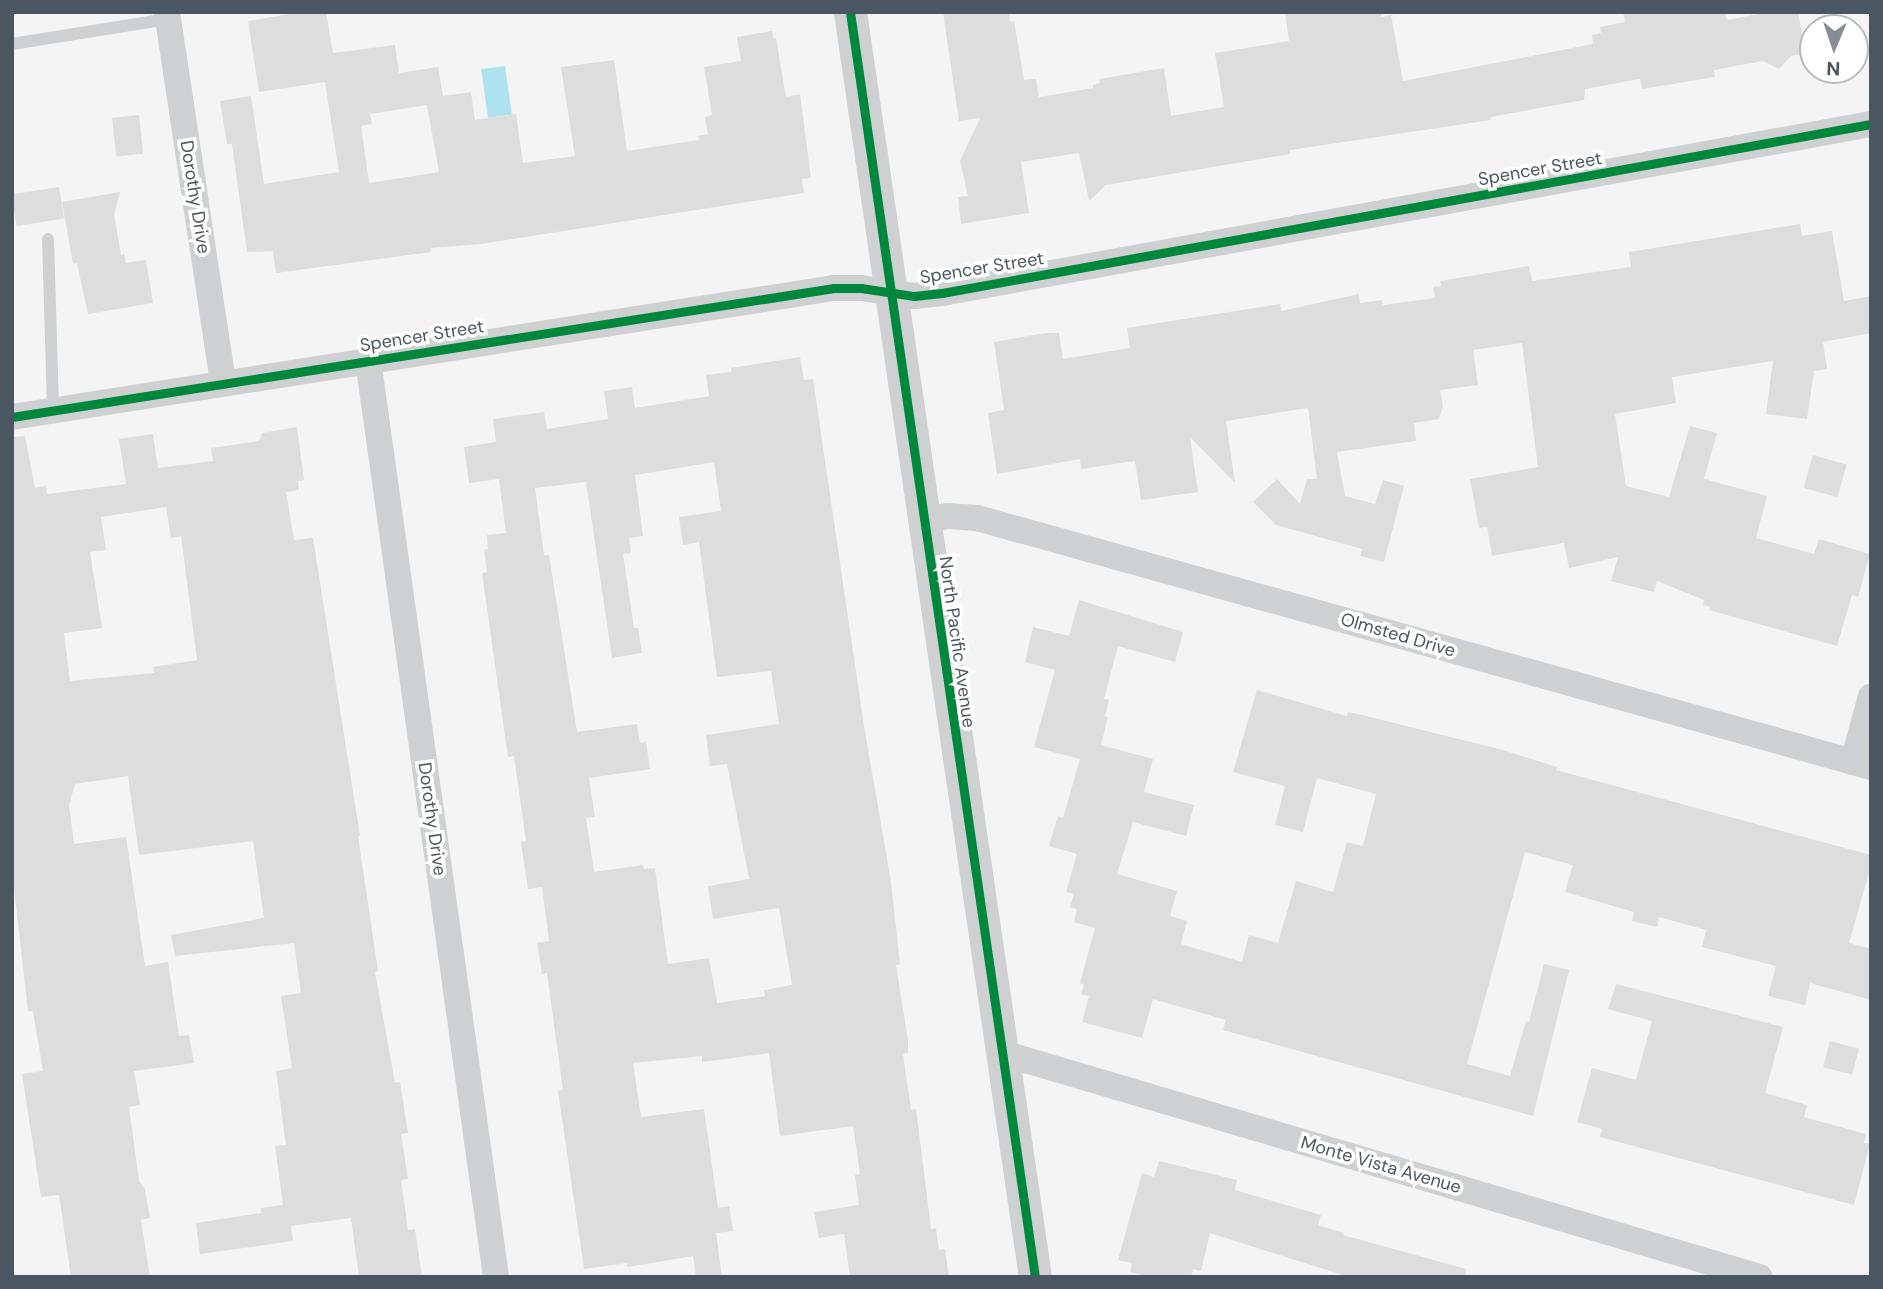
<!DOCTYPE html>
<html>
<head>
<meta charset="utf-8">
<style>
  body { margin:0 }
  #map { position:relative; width:1883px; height:1289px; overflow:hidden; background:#f4f4f4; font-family:"DM Sans",sans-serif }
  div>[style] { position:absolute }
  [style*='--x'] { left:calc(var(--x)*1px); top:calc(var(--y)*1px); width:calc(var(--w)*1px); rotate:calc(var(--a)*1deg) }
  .water>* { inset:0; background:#aee2f0; transform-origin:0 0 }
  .building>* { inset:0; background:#ddddde; transform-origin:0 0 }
  .service>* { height:12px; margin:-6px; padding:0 6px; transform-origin:6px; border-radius:6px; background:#ced0d2 }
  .minor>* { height:26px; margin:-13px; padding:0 13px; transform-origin:13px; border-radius:13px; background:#ced0d2 }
  .tertiary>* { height:33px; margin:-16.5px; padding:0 16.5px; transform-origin:16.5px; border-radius:16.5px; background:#ced0d2 }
  .cycleway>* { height:9px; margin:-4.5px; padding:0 4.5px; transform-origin:4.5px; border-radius:4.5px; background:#00873e }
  span { translate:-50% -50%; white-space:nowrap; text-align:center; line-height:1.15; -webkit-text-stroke:7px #fff; paint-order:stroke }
  .street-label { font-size:18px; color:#4a5661 }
  .frame { position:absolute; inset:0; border:14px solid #4a5661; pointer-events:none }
  .north { position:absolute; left:1799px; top:14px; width:70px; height:70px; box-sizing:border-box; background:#fff; border:2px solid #b7bbc0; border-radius:50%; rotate:182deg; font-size:19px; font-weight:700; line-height:28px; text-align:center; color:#4a5661 }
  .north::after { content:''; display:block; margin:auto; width:24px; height:32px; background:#868d94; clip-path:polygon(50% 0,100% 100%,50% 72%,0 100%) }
</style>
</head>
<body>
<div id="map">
  <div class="water">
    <div style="left:505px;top:66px;width:49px;height:24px;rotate:82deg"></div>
  </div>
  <div class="building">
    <div style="clip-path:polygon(evenodd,302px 12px,326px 12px,333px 53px,395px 45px,399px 73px,438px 67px,443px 96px,471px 92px,475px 120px,516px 114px,523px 163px,575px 156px,561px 67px,614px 60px,627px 151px,699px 140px,698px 136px,708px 134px,705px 117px,712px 115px,704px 67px,741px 61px,737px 37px,772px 31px,773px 38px,776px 38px,786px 97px,800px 94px,811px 178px,802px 179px,804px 193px,481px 244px,430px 248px,431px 252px,276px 273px,273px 251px,247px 252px,232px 144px,227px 144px,220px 101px,251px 96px,264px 184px,339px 172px,325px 82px,259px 92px,248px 21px,302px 12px,427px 105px,439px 172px,369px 183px,361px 126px,372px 124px,370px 114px,427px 105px)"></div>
    <div style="clip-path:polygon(943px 12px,1009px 12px,1010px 22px,1014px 21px,1024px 80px,1036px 79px,1039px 97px,1093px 88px,1093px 85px,1100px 83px,1099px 79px,1164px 68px,1171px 116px,1224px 107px,1215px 53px,1289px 41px,1285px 12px,1381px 12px,1381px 17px,1391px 15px,1403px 81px,1593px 44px,1592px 35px,1601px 33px,1600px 27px,1625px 22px,1623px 12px,1725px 12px,1727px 20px,1769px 12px,1798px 12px,1804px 45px,1800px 46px,1801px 54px,1791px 56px,1779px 69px,1763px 61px,1714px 70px,1715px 77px,1642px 89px,1640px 79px,1585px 89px,1584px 100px,1490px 117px,1491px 120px,1290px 150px,1290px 154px,1106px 185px,1089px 201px,1079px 153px,1021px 162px,1029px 213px,961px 224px,958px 197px,968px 196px,960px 161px,980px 118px,959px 121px)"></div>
    <div style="left:139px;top:115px;width:39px;height:27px;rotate:84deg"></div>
    <div style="left:59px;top:187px;width:32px;height:48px;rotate:81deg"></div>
    <div style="clip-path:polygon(120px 192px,114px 215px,121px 255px,124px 254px,126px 263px,146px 260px,153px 303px,88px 314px,77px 263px,73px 264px,62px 202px)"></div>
    <div style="clip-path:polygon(1800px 224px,1802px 236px,1832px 231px,1844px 301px,1871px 296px,1871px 333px,1823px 342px,1827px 369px,1814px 371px,1807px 419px,1766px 414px,1773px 361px,1672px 377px,1676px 403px,1615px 414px,1626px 486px,1669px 497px,1690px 426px,1717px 433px,1704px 479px,1767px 496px,1756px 538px,1814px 554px,1819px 539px,1870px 554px,1858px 597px,1852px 595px,1837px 646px,1709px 610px,1710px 607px,1703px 605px,1704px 600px,1657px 581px,1654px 592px,1611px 581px,1618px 557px,1569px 568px,1564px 543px,1492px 556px,1487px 527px,1479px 528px,1470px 479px,1538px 467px,1522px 343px,1473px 350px,1478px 385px,1440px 390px,1443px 406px,1439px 419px,1414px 423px,1416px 441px,1337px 452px,1345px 496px,1375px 504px,1383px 480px,1404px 486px,1384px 562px,1360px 556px,1362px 549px,1276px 525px,1253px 502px,1277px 479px,1300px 504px,1307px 479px,1317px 479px,1308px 408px,1226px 421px,1235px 483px,1190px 437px,1198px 492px,1141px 500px,1135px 461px,1081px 469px,1080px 459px,997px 474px,988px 413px,1004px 410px,994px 342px,1045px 333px,1059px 333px,1063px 359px,1130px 348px,1127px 328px,1280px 304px,1281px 311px,1359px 294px,1360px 303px,1382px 300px,1383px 305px,1435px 298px,1433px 287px,1441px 286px,1440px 281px,1529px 266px,1532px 281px,1631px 267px,1629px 252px)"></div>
    <div style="clip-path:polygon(evenodd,800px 357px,804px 380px,813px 379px,864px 726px,891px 882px,900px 964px,896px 965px,908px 1040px,908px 1053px,903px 1054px,911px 1110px,916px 1109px,931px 1229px,936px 1228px,939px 1250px,945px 1249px,949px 1277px,850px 1277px,844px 1234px,819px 1238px,814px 1212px,859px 1205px,855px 1175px,860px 1174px,853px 1126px,780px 1136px,769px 1053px,702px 1062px,702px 1056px,633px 1063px,641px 1117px,704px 1109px,718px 1208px,729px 1206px,733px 1231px,716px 1233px,722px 1277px,696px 1277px,693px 1256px,627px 1267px,627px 1263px,584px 1269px,558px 1091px,563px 1090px,547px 973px,542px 974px,537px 943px,549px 941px,542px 887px,528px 889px,521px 842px,526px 841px,514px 756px,508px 757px,482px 573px,487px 572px,484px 550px,488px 549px,487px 535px,506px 533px,499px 479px,469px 483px,464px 447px,496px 442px,493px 419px,544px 412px,547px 429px,608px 419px,604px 391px,632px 387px,635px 408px,709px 396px,706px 375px,731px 372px,731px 368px,800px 357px,714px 462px,721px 511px,679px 517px,683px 545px,699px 542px,717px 677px,771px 671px,779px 724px,706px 735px,710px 766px,727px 764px,749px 879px,708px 886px,713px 919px,779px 908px,792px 985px,764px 990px,765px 996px,717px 1003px,709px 958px,668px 964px,655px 868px,644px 869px,643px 865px,594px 872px,586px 818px,595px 817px,589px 778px,650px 769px,646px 742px,640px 743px,637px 724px,577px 732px,549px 555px,544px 555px,535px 488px,586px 482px,612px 658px,642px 653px,638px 628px,634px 628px,623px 554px,631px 553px,629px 538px,643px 536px,635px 475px,714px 462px)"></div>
    <div style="clip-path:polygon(evenodd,297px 427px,304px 480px,298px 481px,299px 490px,286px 492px,294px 540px,313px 538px,360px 836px,358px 836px,378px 971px,375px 972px,395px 1083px,400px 1082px,408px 1133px,401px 1134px,408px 1179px,401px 1180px,408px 1230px,415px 1229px,422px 1277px,359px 1277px,351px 1218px,291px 1226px,293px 1241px,200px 1254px,196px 1223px,261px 1213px,261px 1208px,283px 1205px,275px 1146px,286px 1145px,276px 1071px,292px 1068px,281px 996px,301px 993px,294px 943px,175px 956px,171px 935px,264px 918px,253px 841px,139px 855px,128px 776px,75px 784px,69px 805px,74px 844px,126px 837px,145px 966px,168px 962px,179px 1036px,189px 1035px,194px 1063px,134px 1071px,140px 1105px,129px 1107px,139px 1181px,145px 1189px,150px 1218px,141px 1220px,150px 1277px,71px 1277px,59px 1195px,41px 1197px,22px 1074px,43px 1071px,33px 1011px,28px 1011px,12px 871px,12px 437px,25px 436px,35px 488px,46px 486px,47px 494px,126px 484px,119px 439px,153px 434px,158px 468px,213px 461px,211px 448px,259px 441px,262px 433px,297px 427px,166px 507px,171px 538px,181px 536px,197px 660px,153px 667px,154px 673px,70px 681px,64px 633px,102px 628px,90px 552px,106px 550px,101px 517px,166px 507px)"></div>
    <div style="left:1813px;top:455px;width:35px;height:34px;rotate:16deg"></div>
    <div style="clip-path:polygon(1079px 600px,1183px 632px,1175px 662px,1118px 646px,1104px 699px,1109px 700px,1105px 716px,1108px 717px,1101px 745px,1153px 759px,1144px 792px,1194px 805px,1186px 836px,1133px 822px,1117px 874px,1177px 891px,1170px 916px,1187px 921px,1181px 944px,1242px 962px,1249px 935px,1278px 943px,1296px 881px,1333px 892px,1347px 842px,1363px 846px,1376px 794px,1317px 778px,1303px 832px,1275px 825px,1285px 786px,1233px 772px,1257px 690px,1347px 716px,1348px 712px,1362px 715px,1503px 750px,1557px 767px,1556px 770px,1871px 855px,1871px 866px,1849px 943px,1871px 949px,1871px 1000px,1810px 983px,1805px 1005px,1768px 996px,1776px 966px,1702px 947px,1706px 930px,1659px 917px,1657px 927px,1632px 921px,1634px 912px,1565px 892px,1573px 865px,1525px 852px,1467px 1064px,1510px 1076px,1526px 1021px,1529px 1022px,1544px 964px,1569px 970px,1533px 1116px,1223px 1030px,1226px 1020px,1153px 999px,1142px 1038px,1082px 1022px,1089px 996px,1081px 994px,1084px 985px,1080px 983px,1095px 928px,1074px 922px,1077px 909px,1070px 907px,1074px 894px,1066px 892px,1077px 854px,1049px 846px,1058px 816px,1063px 818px,1080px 759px,1034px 747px,1055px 670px,1025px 662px,1033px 627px,1069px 636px)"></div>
    <div style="clip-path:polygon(1616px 984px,1783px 1027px,1765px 1093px,1807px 1105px,1804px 1117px,1866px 1134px,1864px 1143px,1870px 1144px,1854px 1205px,1600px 1137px,1602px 1129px,1577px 1122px,1592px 1068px,1636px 1080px,1652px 1021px,1608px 1009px)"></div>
    <div style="left:1830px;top:1041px;width:30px;height:27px;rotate:15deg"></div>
    <div style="clip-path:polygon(1159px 1161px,1237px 1180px,1235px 1190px,1321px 1215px,1318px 1225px,1344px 1233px,1343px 1235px,1466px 1269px,1465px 1277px,1349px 1277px,1210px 1233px,1201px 1271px,1193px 1269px,1191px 1277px,1150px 1277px,1130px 1272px,1132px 1263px,1118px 1260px,1142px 1173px,1154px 1177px)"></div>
  </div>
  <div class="service">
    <div style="--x:12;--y:44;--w:158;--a:-9.1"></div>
    <div style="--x:48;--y:239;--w:171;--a:88.3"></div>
  </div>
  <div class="minor">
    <div style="--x:167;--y:12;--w:374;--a:81.4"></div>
    <div style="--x:368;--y:360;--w:926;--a:82.05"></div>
    <div style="--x:12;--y:417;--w:832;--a:-8.92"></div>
    <div style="--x:834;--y:288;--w:27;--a:0"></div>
    <div style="--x:861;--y:288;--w:54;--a:8.6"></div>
    <div style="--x:914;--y:296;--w:28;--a:-6"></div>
    <div style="--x:942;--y:293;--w:944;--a:-10.31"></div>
    <div style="--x:923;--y:520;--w:25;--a:-9"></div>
    <div style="--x:948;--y:516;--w:29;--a:4"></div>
    <div style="--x:977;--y:518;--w:928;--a:15.56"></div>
    <div style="--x:1853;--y:762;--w:68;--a:-74.7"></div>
    <div style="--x:1002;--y:1053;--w:790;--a:16.46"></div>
  </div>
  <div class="tertiary">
    <div style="--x:850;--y:12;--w:1278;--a:81.68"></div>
  </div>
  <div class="cycleway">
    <div style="--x:850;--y:12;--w:1278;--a:81.68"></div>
    <div style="--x:12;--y:417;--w:832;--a:-8.92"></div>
    <div style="--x:834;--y:288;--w:27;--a:0"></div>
    <div style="--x:861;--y:288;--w:54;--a:8.6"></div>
    <div style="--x:914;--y:296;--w:28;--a:-6"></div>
    <div style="--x:942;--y:293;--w:944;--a:-10.31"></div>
  </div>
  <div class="street-label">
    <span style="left:1540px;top:169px;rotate:-10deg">Spencer Street</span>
    <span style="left:195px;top:197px;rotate:81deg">Dorothy Drive</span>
    <span style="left:982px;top:268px;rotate:-9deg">Spencer Street</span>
    <span style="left:422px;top:336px;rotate:-9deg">Spencer Street</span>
    <span style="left:1398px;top:635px;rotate:16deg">Olmsted Drive</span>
    <span style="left:957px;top:642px;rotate:82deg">North Pacific Avenue</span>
    <span style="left:432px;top:819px;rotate:82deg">Dorothy Drive</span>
    <span style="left:1381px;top:1165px;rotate:16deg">Monte Vista Avenue</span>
  </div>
  <div class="frame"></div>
  <div class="north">N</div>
</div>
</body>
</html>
